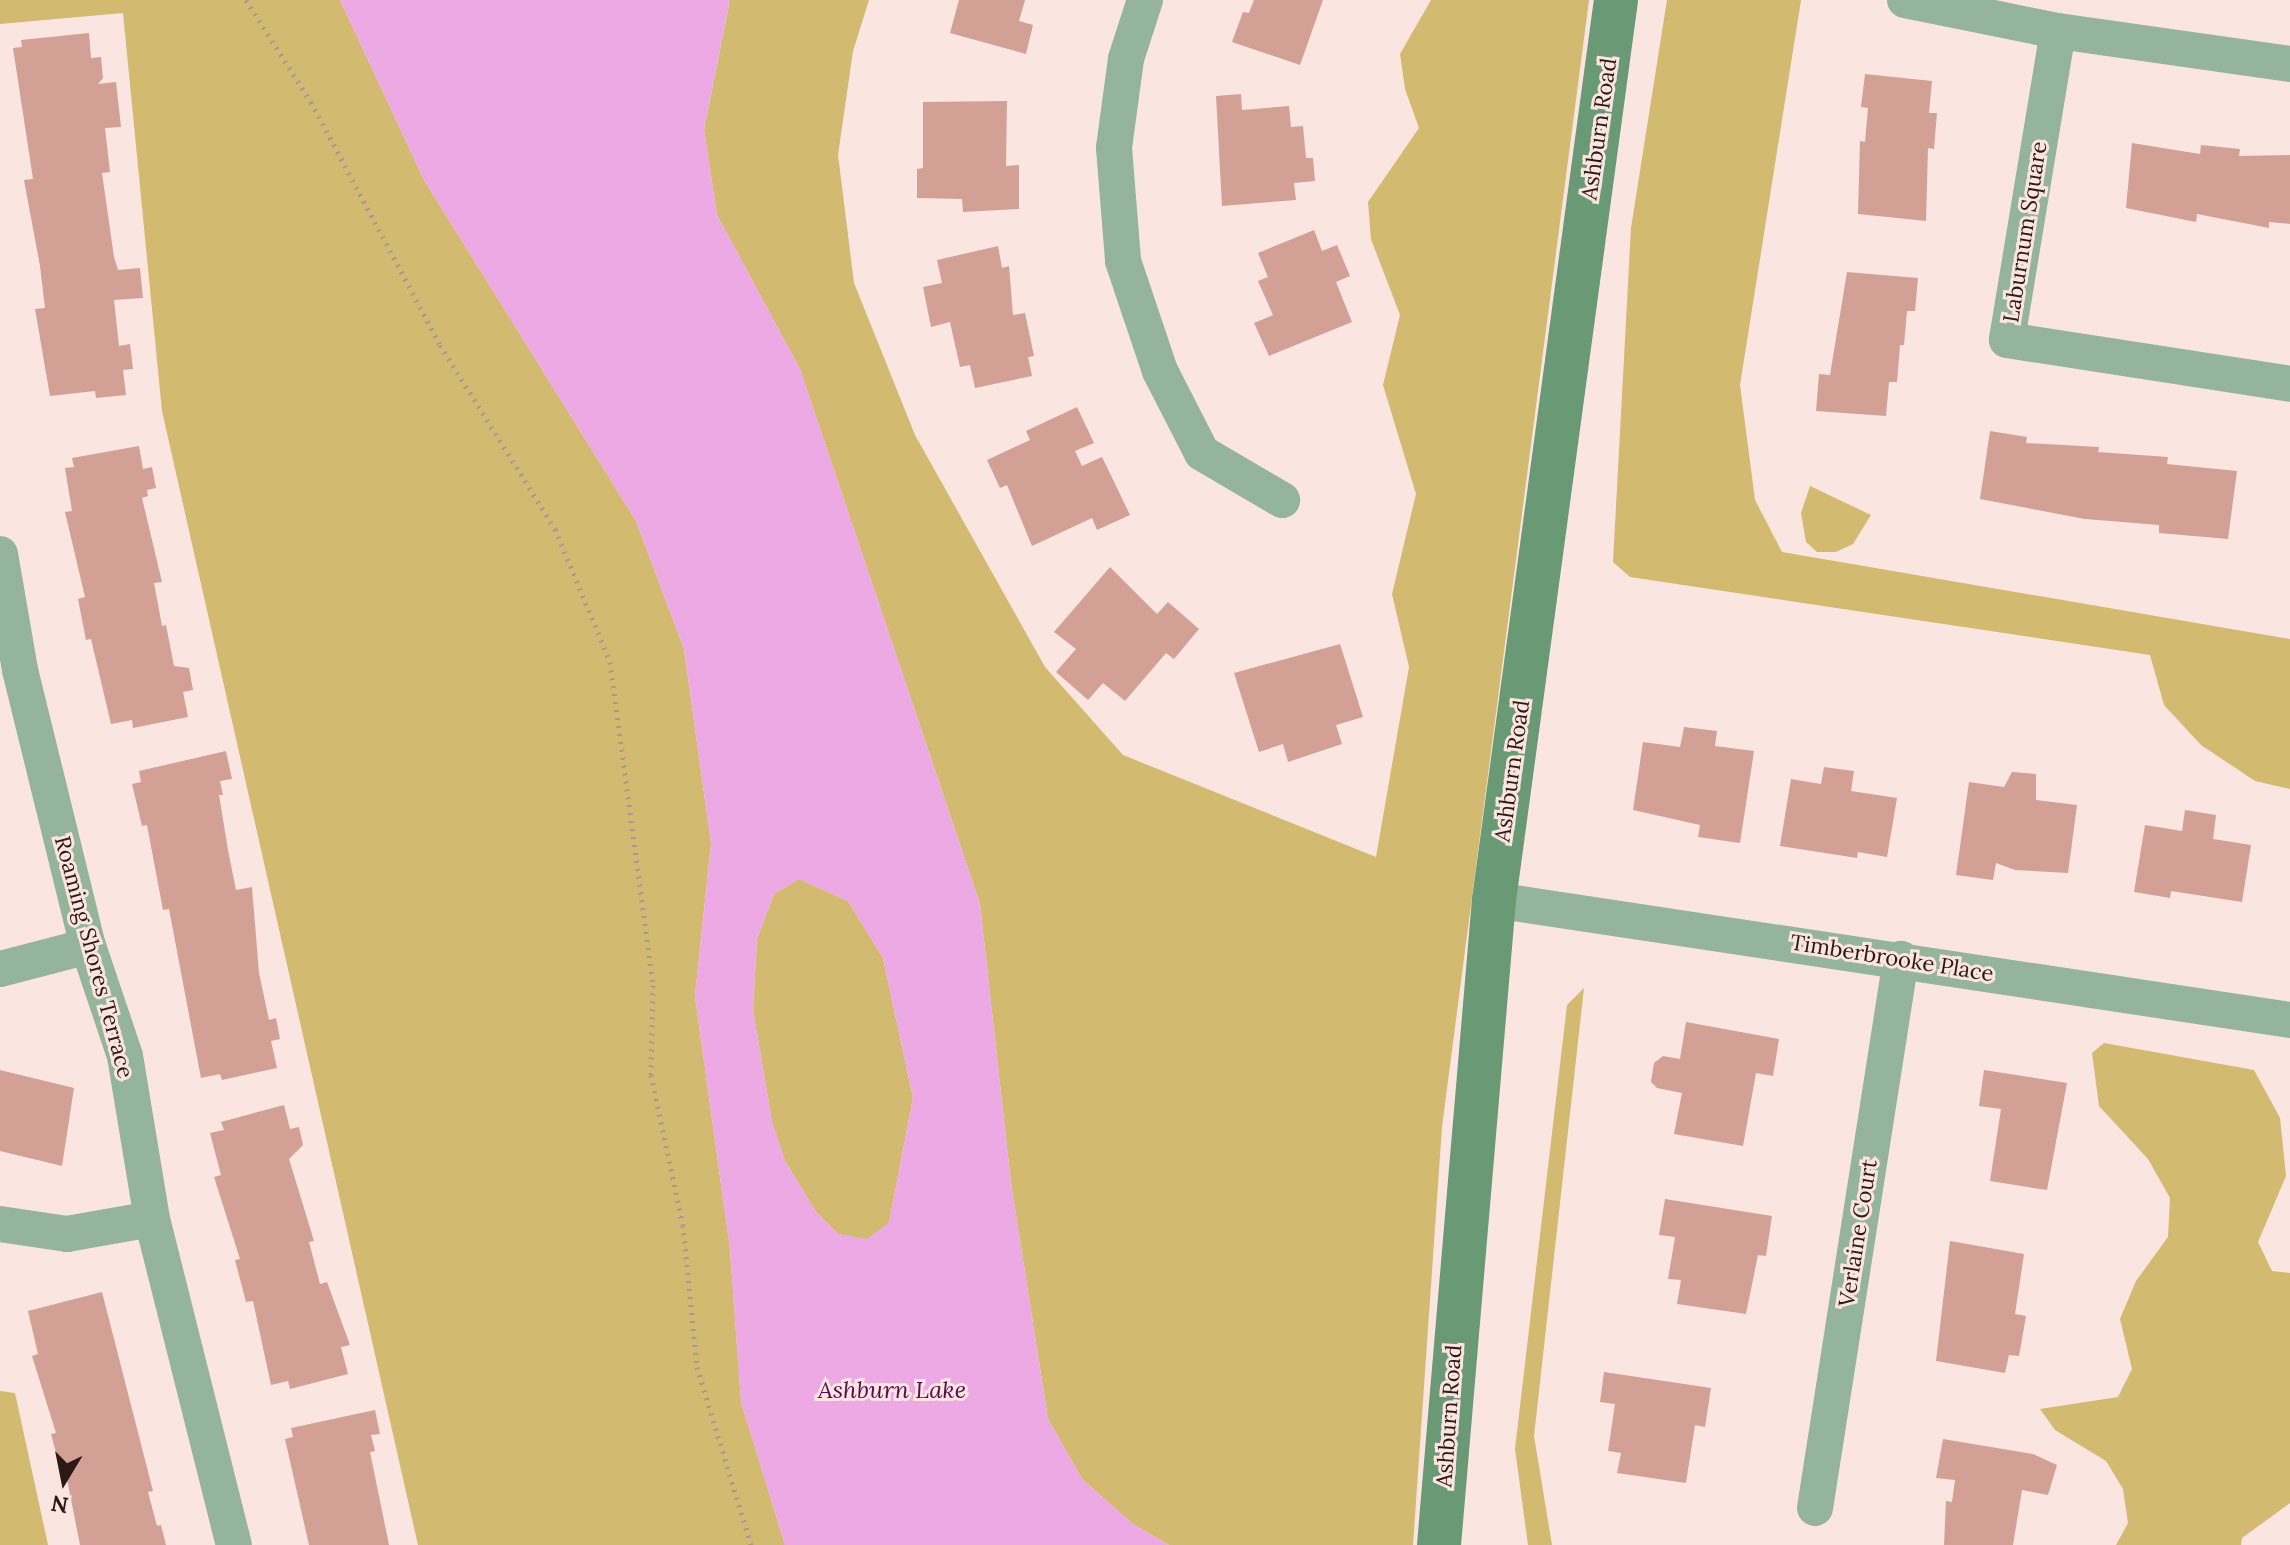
<!DOCTYPE html>
<html>
<head>
<meta charset="utf-8">
<style>
  body { margin:0 }
  #map { position:relative; width:2290px; height:1545px; overflow:hidden; background:#fbe5e0; font-family:Lora,serif }
  div>[style] { position:absolute }
  [style*='--x'] { left:calc(var(--x)*1px); top:calc(var(--y)*1px); width:calc(var(--w)*1px); rotate:calc(var(--a)*1deg) }
  .green>* { inset:0; background:#d2ba70 }
  .water>* { inset:0; background:#eca9e3 }
  .building>* { inset:0; background:#d3a096 }
  .path>* { height:5px; margin-top:-2.5px; transform-origin:0; background:repeating-linear-gradient(90deg,#ac9793 0 2px,transparent 0 8px) }
  .street>* { height:36px; margin:-18px; padding:0 18px; transform-origin:18px; border-radius:18px; background:#95b49c }
  .secondary>* { height:44px; margin:-22px; padding:0 22px; transform-origin:22px; border-radius:22px; background:#699975 }
  span { translate:-50% -50%; white-space:nowrap; text-align:center; line-height:1.15; -webkit-text-stroke:6px #fbe5e0; paint-order:stroke }
  .street-label { font-size:22px; color:#2c1915 }
  .water-label { font-size:24px; color:#5a0954; font-style:italic }
  .north { position:absolute; left:24px; top:1441px; width:80px; height:80px; -webkit-text-stroke:6px #fbe5e0; paint-order:stroke; rotate:190deg; font-size:22px; font-weight:700; line-height:32px; text-align:center; color:#2c1915 }
  .north::after { content:''; display:block; margin:auto; width:28px; height:36px; background:#2c1915; clip-path:polygon(50% 0,100% 100%,50% 72%,0 100%) }
</style>
</head>
<body>
<div id="map">
  <div class="green">
    <div style="clip-path:polygon(0 0,340px 0,424px 180px,636px 521px,684px 649px,711px 843px,695px 996px,730px 1249px,741px 1402px,785px 1545px,418px 1545px,162px 411px,123px 13px,0 24px)"></div>
    <div style="clip-path:polygon(730px 0,869px 0,853px 51px,838px 155px,854px 283px,915px 435px,1045px 667px,1123px 755px,1376px 857px,1409px 667px,1392px 594px,1416px 494px,1383px 385px,1400px 315px,1371px 239px,1368px 202px,1419px 128px,1405px 89px,1400px 54px,1431px 0,1589px 0,1442px 1127px,1413px 1545px,1169px 1545px,1134px 1525px,1082px 1479px,1048px 1419px,1011px 1183px,980px 904px,800px 369px,717px 215px,704px 130px)"></div>
    <div style="clip-path:polygon(1667px 0,1801px 0,1740px 385px,1755px 500px,1782px 552px,2290px 639px,2290px 789px,2255px 781px,2201px 745px,2164px 705px,2150px 655px,1630px 577px,1613px 562px,1631px 228px)"></div>
    <div style="clip-path:polygon(1810px 486px,1871px 515px,1853px 544px,1836px 552px,1817px 552px,1806px 542px,1801px 513px)"></div>
    <div style="clip-path:polygon(799px 879px,848px 901px,883px 958px,913px 1098px,889px 1223px,867px 1240px,838px 1234px,816px 1212px,785px 1161px,772px 1122px,753px 1010px,757px 939px,774px 894px)"></div>
    <div style="clip-path:polygon(1584px 988px,1534px 1436px,1552px 1545px,1528px 1545px,1515px 1449px,1567px 1005px)"></div>
    <div style="clip-path:polygon(2104px 1043px,2254px 1070px,2280px 1118px,2286px 1176px,2258px 1242px,2272px 1271px,2290px 1273px,2290px 1503px,2242px 1538px,2241px 1545px,2116px 1545px,2128px 1523px,2123px 1489px,2106px 1461px,2055px 1430px,2040px 1409px,2118px 1397px,2132px 1369px,2120px 1319px,2136px 1281px,2168px 1237px,2170px 1198px,2148px 1159px,2099px 1106px,2092px 1053px)"></div>
    <div style="clip-path:polygon(0 1391px,15px 1393px,48px 1545px,0 1545px)"></div>
  </div>
  <div class="water">
    <div style="clip-path:polygon(evenodd,340px 0,730px 0,704px 130px,717px 215px,800px 369px,980px 904px,1011px 1183px,1048px 1419px,1082px 1479px,1134px 1525px,1169px 1545px,785px 1545px,741px 1402px,730px 1249px,695px 996px,711px 843px,684px 649px,636px 521px,424px 180px,340px 0,799px 879px,848px 901px,883px 958px,913px 1098px,889px 1223px,867px 1239px,838px 1234px,816px 1212px,785px 1161px,772px 1121px,753px 1010px,757px 939px,774px 894px,799px 879px)"></div>
  </div>
  <div class="building">
    <div style="clip-path:polygon(959px 0,1025px 0,1019px 21px,1033px 25px,1026px 54px,950px 33px)"></div>
    <div style="clip-path:polygon(1254px 0,1323px 0,1300px 65px,1232px 42px,1243px 12px,1249px 13px)"></div>
    <div style="clip-path:polygon(89px 33px,91px 58px,101px 57px,103px 78px,98px 84px,116px 82px,121px 127px,105px 128px,110px 172px,102px 173px,114px 257px,118px 270px,140px 268px,143px 298px,114px 300px,119px 346px,130px 344px,133px 369px,123px 370px,126px 395px,96px 398px,95px 391px,50px 396px,35px 309px,45px 308px,40px 266px,24px 180px,33px 179px,13px 48px,22px 47px,21px 40px)"></div>
    <div style="clip-path:polygon(1865px 74px,1932px 81px,1929px 113px,1937px 113px,1934px 149px,1928px 148px,1926px 221px,1858px 214px,1860px 141px,1865px 142px,1868px 108px,1861px 107px)"></div>
    <div style="clip-path:polygon(1241px 94px,1242px 110px,1289px 106px,1291px 127px,1303px 126px,1306px 158px,1313px 158px,1315px 181px,1294px 183px,1296px 200px,1222px 206px,1216px 96px)"></div>
    <div style="clip-path:polygon(1007px 101px,1006px 166px,1019px 165px,1019px 209px,963px 212px,962px 199px,917px 198px,917px 169px,923px 168px,923px 102px)"></div>
    <div style="clip-path:polygon(2132px 143px,2200px 154px,2201px 145px,2240px 149px,2239px 156px,2290px 155px,2290px 224px,2269px 222px,2269px 228px,2197px 214px,2196px 222px,2126px 208px)"></div>
    <div style="clip-path:polygon(1314px 230px,1322px 251px,1337px 245px,1350px 276px,1336px 282px,1352px 322px,1269px 356px,1254px 323px,1273px 315px,1258px 281px,1268px 277px,1258px 253px)"></div>
    <div style="clip-path:polygon(998px 246px,1002px 268px,1009px 266px,1013px 315px,1025px 313px,1034px 356px,1028px 357px,1032px 376px,975px 388px,970px 365px,960px 367px,950px 322px,931px 327px,923px 287px,942px 283px,937px 260px)"></div>
    <div style="clip-path:polygon(1847px 272px,1918px 278px,1915px 311px,1907px 311px,1904px 345px,1900px 345px,1897px 382px,1889px 382px,1886px 416px,1816px 411px,1819px 374px,1830px 375px)"></div>
    <div style="clip-path:polygon(1077px 407px,1094px 443px,1075px 451px,1082px 466px,1102px 457px,1130px 515px,1097px 530px,1092px 518px,1032px 546px,1007px 485px,1000px 488px,987px 460px,1030px 440px,1026px 431px)"></div>
    <div style="clip-path:polygon(1990px 431px,2027px 437px,2026px 443px,2099px 447px,2098px 452px,2168px 457px,2167px 464px,2237px 471px,2228px 539px,2159px 533px,2159px 525px,2085px 519px,1980px 499px)"></div>
    <div style="clip-path:polygon(139px 446px,143px 469px,152px 467px,156px 488px,147px 490px,148px 496px,142px 498px,162px 582px,154px 583px,162px 626px,166px 625px,174px 666px,189px 668px,193px 690px,183px 692px,188px 717px,133px 728px,132px 720px,111px 724px,91px 639px,86px 640px,78px 599px,85px 597px,65px 512px,72px 511px,65px 468px,74px 467px,72px 458px)"></div>
    <div style="clip-path:polygon(1110px 567px,1157px 614px,1168px 602px,1199px 629px,1174px 659px,1166px 653px,1125px 701px,1103px 683px,1088px 700px,1056px 672px,1076px 649px,1054px 632px)"></div>
    <div style="clip-path:polygon(1340px 644px,1363px 717px,1336px 725px,1342px 744px,1288px 762px,1283px 744px,1259px 752px,1234px 673px)"></div>
    <div style="clip-path:polygon(1684px 727px,1717px 731px,1715px 746px,1754px 751px,1740px 843px,1698px 837px,1700px 825px,1633px 810px,1643px 742px,1680px 747px)"></div>
    <div style="clip-path:polygon(226px 751px,232px 779px,220px 781px,223px 795px,219px 795px,228px 850px,236px 890px,252px 887px,259px 973px,269px 1020px,276px 1018px,280px 1039px,271px 1041px,277px 1068px,222px 1080px,220px 1074px,201px 1078px,169px 909px,163px 910px,147px 825px,142px 826px,132px 784px,141px 782px,139px 771px)"></div>
    <div style="clip-path:polygon(1824px 767px,1854px 771px,1851px 791px,1897px 798px,1887px 857px,1858px 852px,1857px 858px,1780px 846px,1791px 779px,1821px 784px)"></div>
    <div style="clip-path:polygon(2012px 772px,2036px 774px,2036px 800px,2077px 805px,2068px 873px,2015px 870px,1996px 863px,1993px 880px,1956px 875px,1969px 782px,2004px 787px)"></div>
    <div style="clip-path:polygon(2185px 810px,2216px 815px,2213px 839px,2251px 845px,2242px 902px,2171px 891px,2170px 898px,2134px 892px,2145px 825px,2182px 831px)"></div>
    <div style="clip-path:polygon(1686px 1022px,1779px 1039px,1773px 1076px,1756px 1073px,1743px 1146px,1674px 1134px,1682px 1093px,1657px 1088px,1651px 1082px,1654px 1063px,1663px 1056px,1680px 1059px)"></div>
    <div style="clip-path:polygon(0 1070px,74px 1088px,62px 1166px,0 1151px)"></div>
    <div style="clip-path:polygon(1984px 1070px,2067px 1083px,2047px 1190px,1990px 1181px,2001px 1109px,1979px 1106px)"></div>
    <div style="clip-path:polygon(284px 1105px,290px 1129px,299px 1127px,303px 1145px,289px 1159px,314px 1241px,309px 1242px,320px 1284px,327px 1282px,350px 1345px,341px 1347px,348px 1374px,290px 1389px,288px 1381px,271px 1385px,253px 1301px,246px 1302px,235px 1260px,240px 1259px,214px 1177px,221px 1175px,210px 1133px,224px 1130px,221px 1122px)"></div>
    <div style="clip-path:polygon(1665px 1199px,1772px 1216px,1766px 1256px,1758px 1255px,1746px 1314px,1677px 1304px,1681px 1280px,1668px 1279px,1675px 1237px,1659px 1235px)"></div>
    <div style="clip-path:polygon(1950px 1241px,2024px 1254px,2015px 1314px,2026px 1316px,2019px 1356px,2009px 1355px,2005px 1373px,1936px 1361px)"></div>
    <div style="clip-path:polygon(102px 1292px,153px 1491px,148px 1492px,157px 1526px,161px 1525px,166px 1545px,80px 1545px,65px 1469px,61px 1471px,51px 1434px,56px 1433px,32px 1356px,38px 1354px,28px 1311px)"></div>
    <div style="clip-path:polygon(1604px 1372px,1711px 1388px,1705px 1427px,1695px 1425px,1686px 1483px,1617px 1473px,1621px 1453px,1608px 1451px,1615px 1404px,1600px 1402px)"></div>
    <div style="clip-path:polygon(375px 1410px,380px 1434px,371px 1435px,375px 1451px,370px 1452px,389px 1545px,309px 1545px,285px 1439px,293px 1437px,291px 1428px)"></div>
    <div style="clip-path:polygon(1943px 1439px,2033px 1454px,2057px 1465px,2048px 1495px,2022px 1490px,2013px 1545px,1944px 1545px,1946px 1501px,1952px 1502px,1955px 1480px,1936px 1478px)"></div>
  </div>
  <div class="path">
    <div style="--x:246;--y:0;--w:121;--a:57.5"></div>
    <div style="--x:311;--y:102;--w:275;--a:62"></div>
    <div style="--x:440;--y:345;--w:217;--a:58"></div>
    <div style="--x:555;--y:529;--w:144;--a:67.5"></div>
    <div style="--x:610;--y:662;--w:326;--a:82.4"></div>
    <div style="--x:653;--y:985;--w:90;--a:91.3"></div>
    <div style="--x:651;--y:1075;--w:153;--a:78"></div>
    <div style="--x:683;--y:1225;--w:143;--a:84.4"></div>
    <div style="--x:697;--y:1367;--w:186;--a:73.1"></div>
  </div>
  <div class="street">
    <div style="--x:1145;--y:0;--w:62;--a:107.9"></div>
    <div style="--x:1126;--y:59;--w:90;--a:97.7"></div>
    <div style="--x:1114;--y:148;--w:113;--a:85.4"></div>
    <div style="--x:1123;--y:261;--w:116;--a:71.4"></div>
    <div style="--x:1160;--y:371;--w:92;--a:62.9"></div>
    <div style="--x:1202;--y:453;--w:93;--a:30.4"></div>
    <div style="--x:1905;--y:0;--w:156;--a:11.5"></div>
    <div style="--x:2058;--y:31;--w:234;--a:8.1"></div>
    <div style="--x:2058;--y:31;--w:313;--a:99.4"></div>
    <div style="--x:2007;--y:340;--w:286;--a:8.8"></div>
    <div style="--x:0;--y:554;--w:118;--a:80.2"></div>
    <div style="--x:20;--y:670;--w:284;--a:76.2"></div>
    <div style="--x:88;--y:946;--w:116;--a:71.4"></div>
    <div style="--x:125;--y:1056;--w:165;--a:80.6"></div>
    <div style="--x:152;--y:1219;--w:336;--a:75.9"></div>
    <div style="--x:1494;--y:900;--w:805;--a:8.57"></div>
    <div style="--x:0;--y:969;--w:91;--a:-14.6"></div>
    <div style="--x:0;--y:1224;--w:68;--a:8.5"></div>
    <div style="--x:67;--y:1234;--w:86;--a:-10"></div>
    <div style="--x:1815;--y:1508;--w:556;--a:-81.1"></div>
  </div>
  <div class="secondary">
    <div style="--x:1439;--y:1545;--w:647;--a:-85.13"></div>
    <div style="--x:1494;--y:900;--w:908;--a:-82.28"></div>
  </div>
  <div class="street-label">
    <span style="left:1599px;top:129px;rotate:-82deg">Ashburn Road</span>
    <span style="left:2025px;top:232px;rotate:-81deg">Laburnum Square</span>
    <span style="left:1512px;top:771px;rotate:-82deg">Ashburn Road</span>
    <span style="left:94px;top:957px;rotate:75deg">Roaming Shores Terrace</span>
    <span style="left:1892px;top:958px;rotate:9deg">Timberbrooke Place</span>
    <span style="left:1858px;top:1233px;rotate:-81deg">Verlaine Court</span>
    <span style="left:1449px;top:1416px;rotate:-86deg">Ashburn Road</span>
  </div>
  <div class="water-label">
    <span style="left:892px;top:1390px">Ashburn Lake</span>
  </div>
  <div class="north">N</div>
</div>
</body>
</html>
